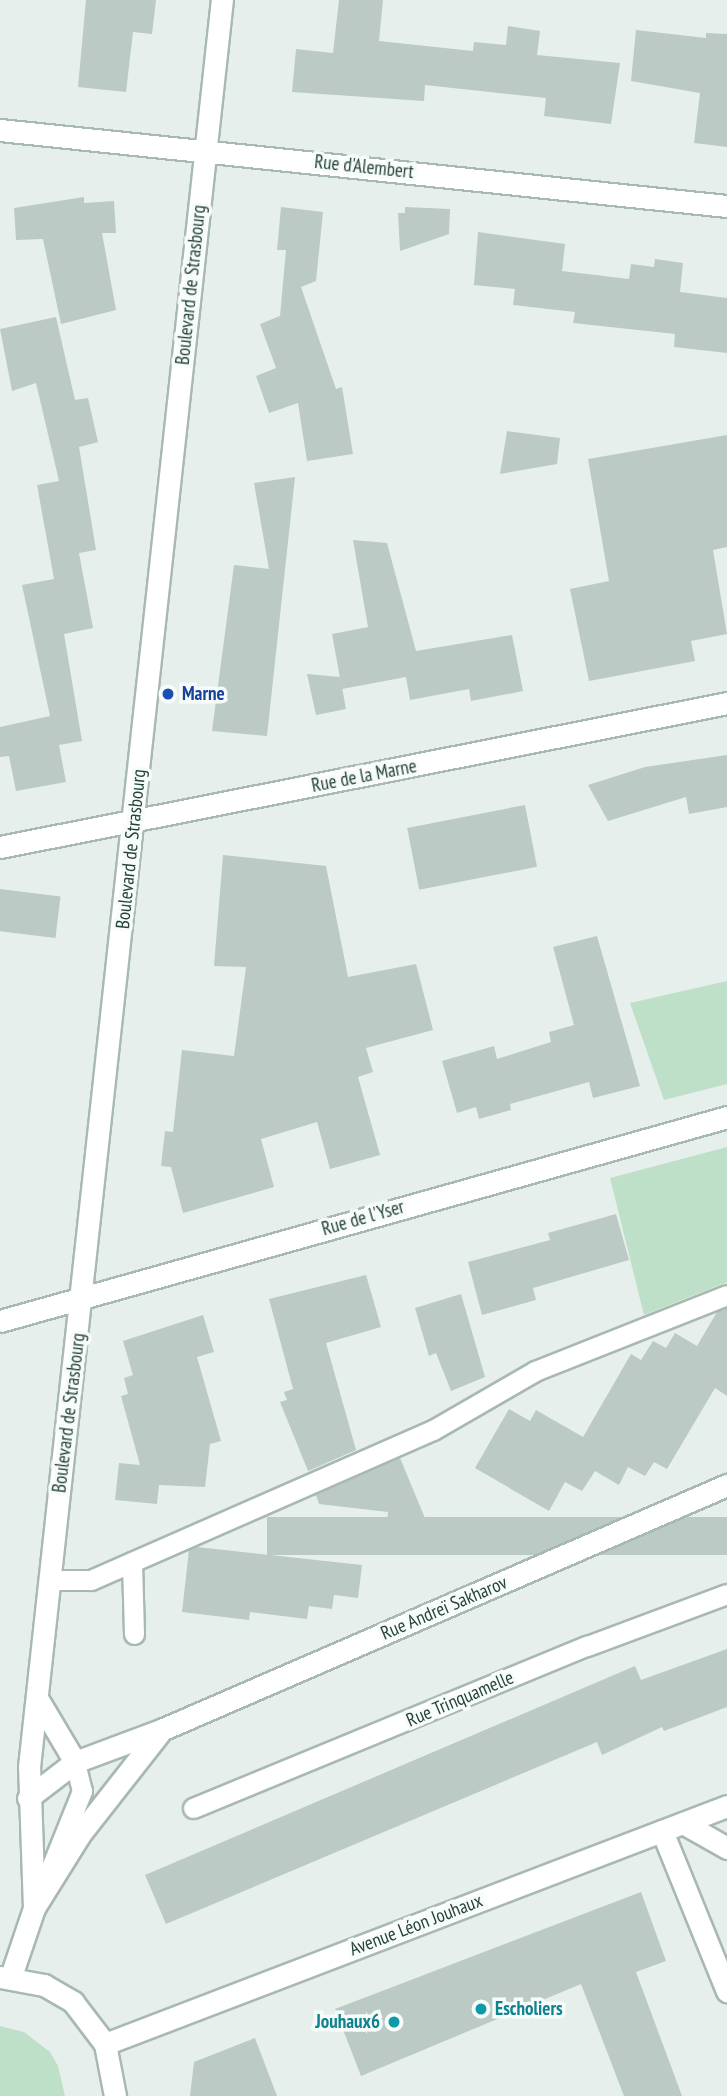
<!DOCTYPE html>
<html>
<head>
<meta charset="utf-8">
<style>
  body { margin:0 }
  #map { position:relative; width:727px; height:2096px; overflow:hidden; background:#e6efeb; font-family:"PT Sans Narrow",sans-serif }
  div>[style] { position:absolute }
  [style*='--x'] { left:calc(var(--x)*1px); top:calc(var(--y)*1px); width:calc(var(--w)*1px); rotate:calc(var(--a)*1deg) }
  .green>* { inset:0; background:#bfe0c8 }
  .building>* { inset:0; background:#bbcac4; transform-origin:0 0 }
  .roads { filter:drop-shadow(2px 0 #a8b8b2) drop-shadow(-2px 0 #a8b8b2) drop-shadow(0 2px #a8b8b2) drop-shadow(0 -2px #a8b8b2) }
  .lane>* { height:19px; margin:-9.5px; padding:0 9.5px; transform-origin:9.5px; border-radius:9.5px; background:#fff }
  .street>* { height:21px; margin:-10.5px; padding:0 10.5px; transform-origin:10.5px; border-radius:10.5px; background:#fff }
  .secondary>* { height:21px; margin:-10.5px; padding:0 10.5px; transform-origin:10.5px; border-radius:10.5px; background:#fff }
  .dots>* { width:19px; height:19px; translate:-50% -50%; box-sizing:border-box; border:4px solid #f7fbf9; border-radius:50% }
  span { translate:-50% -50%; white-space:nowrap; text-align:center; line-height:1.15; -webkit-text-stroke:7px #f7fbf9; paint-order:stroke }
  .street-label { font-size:19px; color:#24423a }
  .transit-label { font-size:19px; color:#164399; font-weight:700 }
  .left { translate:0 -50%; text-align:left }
  .culture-label { font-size:19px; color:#0d838f; font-weight:700 }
  .right { translate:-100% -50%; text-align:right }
</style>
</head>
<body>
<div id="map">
  <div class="green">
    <div style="clip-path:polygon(727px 981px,727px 1084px,664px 1100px,630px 1003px)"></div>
    <div style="clip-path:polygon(727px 1147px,727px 1282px,644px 1315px,610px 1178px)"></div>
    <div style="clip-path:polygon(0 2026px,24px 2032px,50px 2052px,58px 2066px,65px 2096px,0 2096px)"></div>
  </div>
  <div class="building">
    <div style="clip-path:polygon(86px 0,156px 0,152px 34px,133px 32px,126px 92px,78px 87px)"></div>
    <div style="clip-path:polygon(339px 0,383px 0,379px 41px,473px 51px,474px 42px,506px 45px,508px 26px,540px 31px,537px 55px,620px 63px,611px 124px,544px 116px,546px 98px,425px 85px,424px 101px,292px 92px,296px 49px,333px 53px)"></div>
    <div style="clip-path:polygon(636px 30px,706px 38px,706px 33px,727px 34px,727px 147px,694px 143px,700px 93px,631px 81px)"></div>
    <div style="clip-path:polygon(84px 197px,84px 203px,114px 201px,116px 233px,102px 233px,116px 310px,61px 324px,43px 239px,16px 240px,14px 208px)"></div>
    <div style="clip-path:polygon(281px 207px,323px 212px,316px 281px,301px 287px,336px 389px,342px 387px,353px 454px,307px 461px,298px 403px,269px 413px,256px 376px,276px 368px,260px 324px,280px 316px,286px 250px,277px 250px)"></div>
    <div style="clip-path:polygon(405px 207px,450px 209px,449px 234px,400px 251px,398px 213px,405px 213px)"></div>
    <div style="clip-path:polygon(478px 232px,565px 244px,562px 271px,629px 279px,631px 264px,654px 267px,655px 259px,683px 263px,680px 292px,727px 298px,727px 353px,674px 347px,675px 334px,573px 323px,575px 312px,513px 305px,515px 289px,474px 285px)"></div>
    <div style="clip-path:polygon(56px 317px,75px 400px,88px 398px,98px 442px,79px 447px,96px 550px,79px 553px,93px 628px,64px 634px,82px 741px,59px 745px,66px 782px,16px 791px,9px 756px,0 757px,0 727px,50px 716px,22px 585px,54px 579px,37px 485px,59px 481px,36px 383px,12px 391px,0 329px)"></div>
    <div style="clip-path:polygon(507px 431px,560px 438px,557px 464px,500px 474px)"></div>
    <div style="clip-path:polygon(727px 435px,727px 547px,713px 550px,727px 634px,691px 641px,695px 661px,589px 681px,570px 589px,609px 581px,588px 459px)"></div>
    <div style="clip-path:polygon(295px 477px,267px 736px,212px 731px,234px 565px,269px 569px,254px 483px)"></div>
    <div style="clip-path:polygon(353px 540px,387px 543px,416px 651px,512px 635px,523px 691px,471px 701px,469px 689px,410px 700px,406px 677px,342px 689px,332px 634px,368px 627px)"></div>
    <div style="clip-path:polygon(307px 674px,340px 677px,346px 709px,316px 715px)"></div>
    <div style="clip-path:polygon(727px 755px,727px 807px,689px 814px,686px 797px,608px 821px,588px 785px,645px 767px)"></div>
    <div style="left:525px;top:805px;width:63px;height:120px;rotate:79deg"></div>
    <div style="clip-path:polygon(223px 855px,326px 866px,348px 977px,416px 964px,433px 1030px,366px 1048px,373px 1072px,358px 1077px,380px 1155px,330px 1169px,317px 1122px,261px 1139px,274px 1187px,183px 1213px,171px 1167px,161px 1166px,165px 1131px,173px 1132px,182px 1050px,234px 1056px,246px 967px,214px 966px)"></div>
    <div style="left:0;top:889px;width:61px;height:42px;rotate:7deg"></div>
    <div style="clip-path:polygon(597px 936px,640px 1086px,593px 1098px,589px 1082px,510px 1104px,511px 1110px,479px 1119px,476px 1107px,457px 1113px,442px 1061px,494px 1046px,497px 1059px,551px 1042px,549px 1032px,574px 1025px,553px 947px)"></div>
    <div style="clip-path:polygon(616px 1214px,629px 1260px,533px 1288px,536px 1300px,482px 1315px,468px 1262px,550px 1240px,548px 1233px)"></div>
    <div style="clip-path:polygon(366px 1275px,381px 1327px,326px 1343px,356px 1450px,308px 1471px,280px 1402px,287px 1400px,284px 1392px,293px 1389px,269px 1299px)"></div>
    <div style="clip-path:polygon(461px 1294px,485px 1377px,451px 1391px,436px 1353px,429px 1356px,415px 1308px)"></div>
    <div style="clip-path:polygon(727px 1308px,727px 1396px,715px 1388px,667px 1469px,654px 1462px,645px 1476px,628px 1467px,619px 1485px,595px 1471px,582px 1491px,565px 1482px,549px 1511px,475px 1468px,509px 1409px,530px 1421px,536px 1410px,583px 1437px,631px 1354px,641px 1360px,653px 1341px,666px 1348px,675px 1333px,697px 1346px,717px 1312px)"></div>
    <div style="clip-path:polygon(203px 1315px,214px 1352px,197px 1357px,221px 1441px,210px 1444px,205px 1487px,159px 1485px,157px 1504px,115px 1500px,119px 1463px,140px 1465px,121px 1396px,128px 1394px,124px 1378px,133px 1375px,123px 1341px)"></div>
    <div style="clip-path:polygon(400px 1458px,432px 1535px,384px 1555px,388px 1512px,319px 1504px,316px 1495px)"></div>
    <div style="left:727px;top:1517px;width:38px;height:460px;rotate:90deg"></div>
    <div style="clip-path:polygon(197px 1547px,362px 1565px,358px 1598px,334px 1595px,332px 1609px,309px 1606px,307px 1619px,250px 1612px,249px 1620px,182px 1612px,189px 1550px)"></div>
    <div style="clip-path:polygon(727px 1649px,727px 1707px,664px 1731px,662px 1727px,602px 1755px,597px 1742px,166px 1924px,145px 1875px,635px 1666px,641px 1680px)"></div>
    <div style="clip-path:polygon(641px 1892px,666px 1961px,636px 1972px,682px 2096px,624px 2096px,581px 1984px,361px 2076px,335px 2009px)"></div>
    <div style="clip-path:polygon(255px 2038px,277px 2096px,190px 2096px,194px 2062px)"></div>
  </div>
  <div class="roads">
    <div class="lane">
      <div style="--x:132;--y:1562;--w:72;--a:88.4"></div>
      <div style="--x:50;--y:1580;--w:41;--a:0"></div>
      <div style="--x:91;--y:1580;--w:373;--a:-23.7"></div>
      <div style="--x:433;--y:1430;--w:118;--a:-30"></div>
      <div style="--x:535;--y:1371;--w:206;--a:-21.6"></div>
      <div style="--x:193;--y:1808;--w:426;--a:-22.4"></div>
      <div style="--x:587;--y:1646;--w:149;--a:-20.4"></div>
      <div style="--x:48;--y:1875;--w:91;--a:-68"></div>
      <div style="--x:82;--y:1791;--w:30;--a:-104"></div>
    </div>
    <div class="street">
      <div style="--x:0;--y:130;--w:731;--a:5.97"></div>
      <div style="--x:0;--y:847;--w:741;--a:-11.2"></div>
      <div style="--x:0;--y:1321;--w:755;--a:-15.67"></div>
      <div style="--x:37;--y:1698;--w:74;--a:59.3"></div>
      <div style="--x:683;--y:1823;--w:51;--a:29.6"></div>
      <div style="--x:662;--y:1831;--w:173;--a:67.9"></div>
      <div style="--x:34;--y:1908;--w:141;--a:-92"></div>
      <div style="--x:29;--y:1767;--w:1778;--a:-83.77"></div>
      <div style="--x:105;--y:2044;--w:666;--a:-20.94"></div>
    </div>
    <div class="secondary">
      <div style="--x:28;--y:1798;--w:59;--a:-37.5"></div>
      <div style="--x:75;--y:1762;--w:92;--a:-20.4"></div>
      <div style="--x:161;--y:1730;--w:617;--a:-23.41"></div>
      <div style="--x:11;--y:1976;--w:72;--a:-71.3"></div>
      <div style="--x:34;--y:1908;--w:87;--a:-58.1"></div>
      <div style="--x:80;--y:1834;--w:130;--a:-51.9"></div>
      <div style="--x:0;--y:1977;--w:45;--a:10.3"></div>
      <div style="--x:44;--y:1985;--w:34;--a:30"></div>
      <div style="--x:73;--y:2002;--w:53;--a:52.7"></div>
      <div style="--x:105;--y:2044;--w:53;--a:79.1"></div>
    </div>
  </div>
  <div class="dots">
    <div style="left:168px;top:694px;background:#1a4fb4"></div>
    <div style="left:481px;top:2009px;background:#0f9aa8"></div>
    <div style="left:394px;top:2022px;background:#0f9aa8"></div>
  </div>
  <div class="street-label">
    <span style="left:364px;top:167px;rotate:6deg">Rue d'Alembert</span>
    <span style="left:191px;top:285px;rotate:-84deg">Boulevard de Strasbourg</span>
    <span style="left:364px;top:776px;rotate:-11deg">Rue de la Marne</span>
    <span style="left:131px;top:849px;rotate:-84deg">Boulevard de Strasbourg</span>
    <span style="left:363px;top:1218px;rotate:-16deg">Rue de l'Yser</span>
    <span style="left:69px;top:1413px;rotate:-83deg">Boulevard de Strasbourg</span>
    <span style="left:444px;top:1608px;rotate:-23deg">Rue Andreï Sakharov</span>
    <span style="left:460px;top:1699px;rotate:-23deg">Rue Trinquamelle</span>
    <span style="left:416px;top:1925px;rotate:-21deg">Avenue Léon Jouhaux</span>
  </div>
  <div class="transit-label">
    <span class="left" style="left:182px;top:694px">Marne</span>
  </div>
  <div class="culture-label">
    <span class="left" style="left:495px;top:2009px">Escholiers</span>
    <span class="right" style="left:380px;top:2022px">Jouhaux6</span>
  </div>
</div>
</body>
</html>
